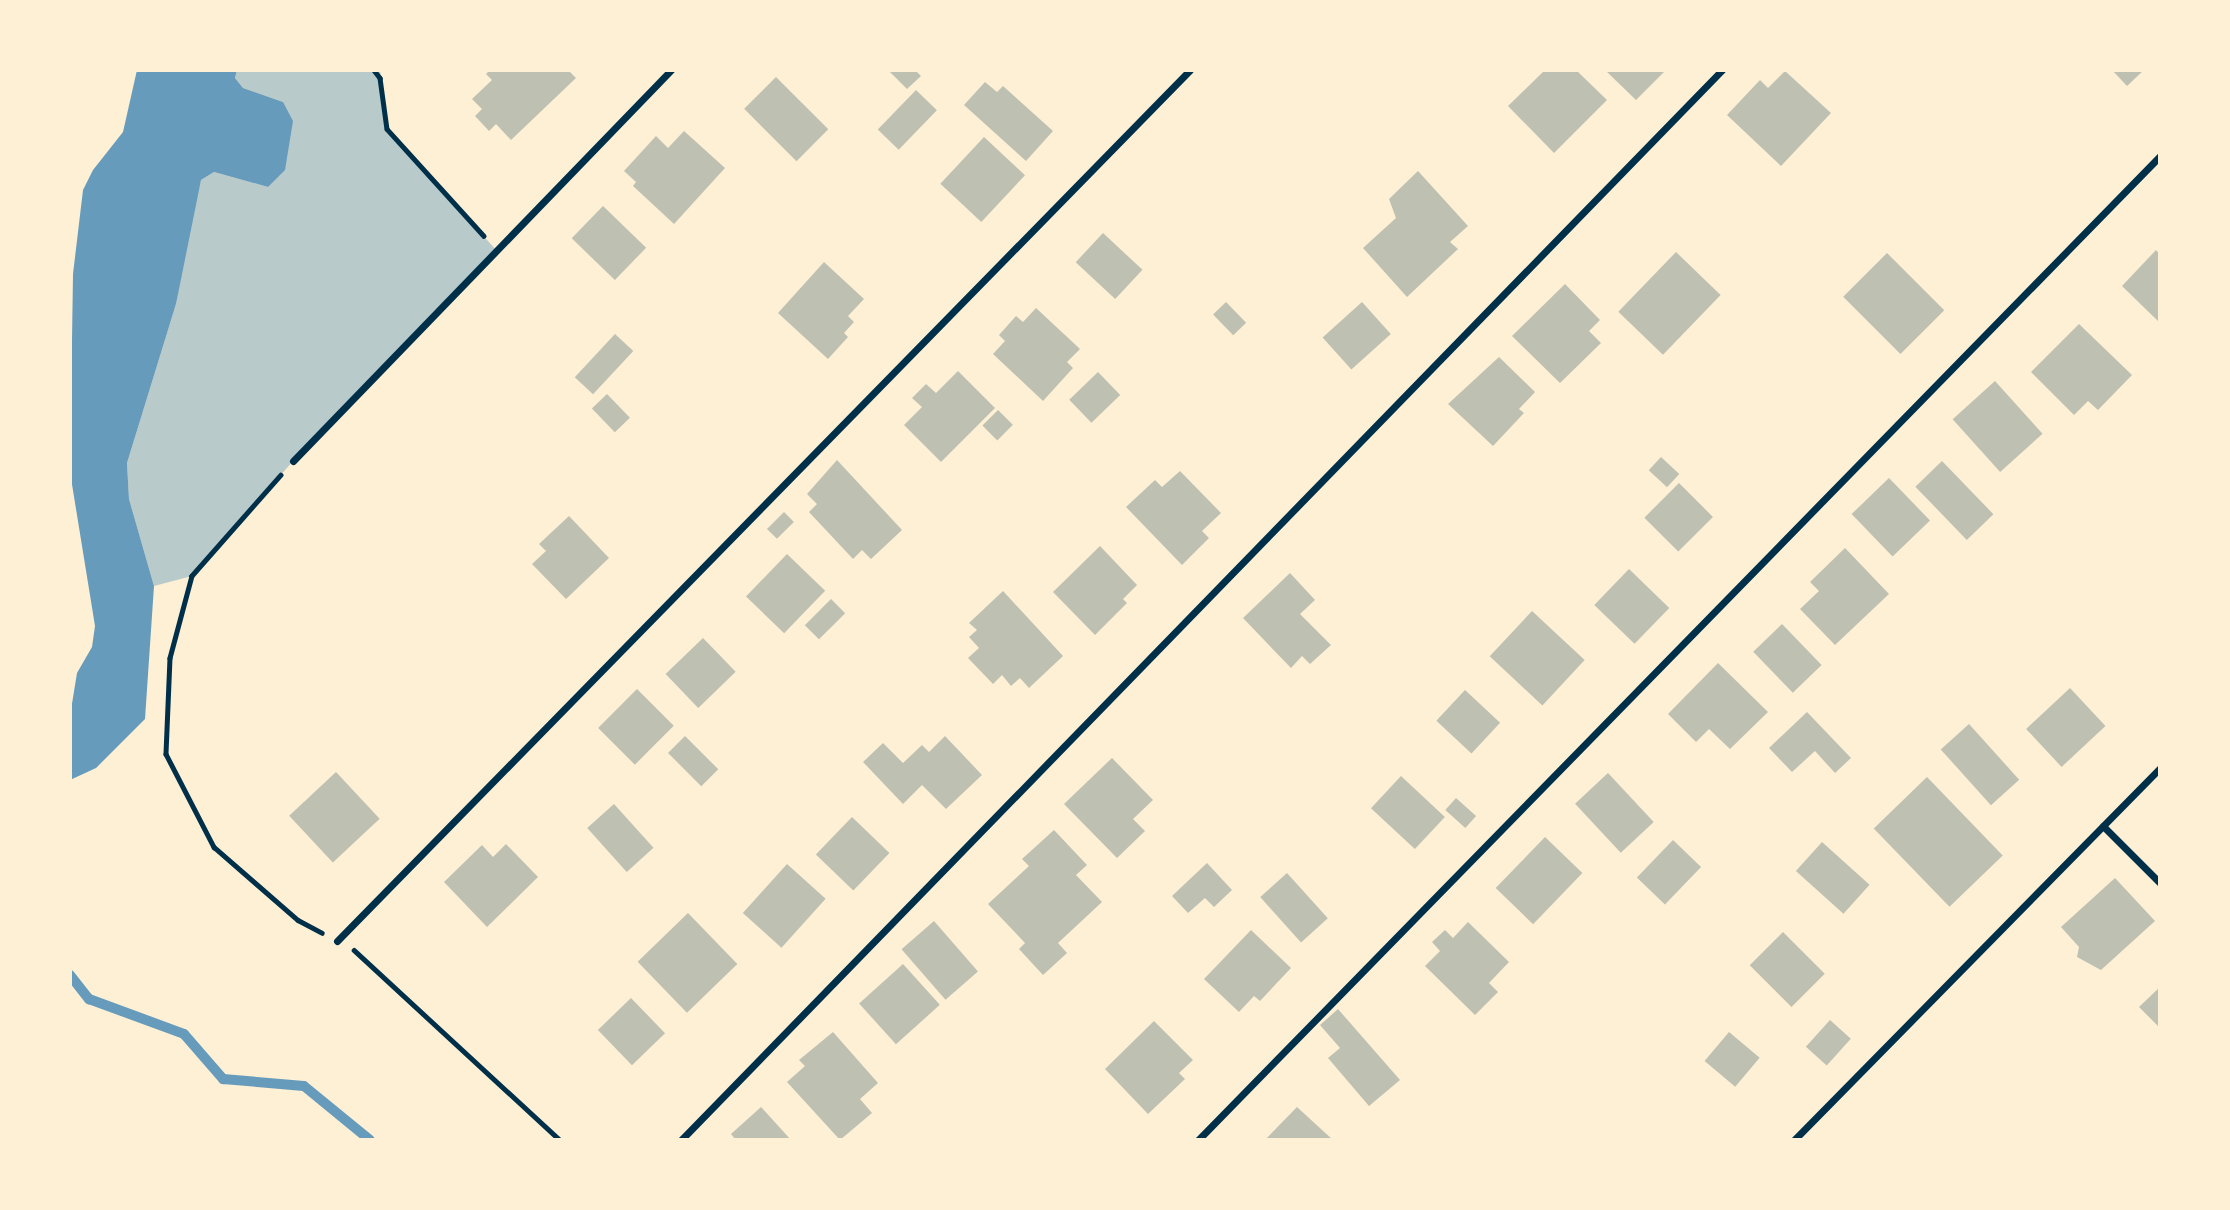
<!DOCTYPE html>
<html>
<head>
<meta charset="utf-8">
<style>
  body { margin:0 }
  #map { position:relative; width:2230px; height:1210px; overflow:hidden; background:#fdf0d5; font-family:"DM Sans",sans-serif }
  div>[style] { position:absolute }
  [style*='--x'] { left:calc(var(--x)*1px); top:calc(var(--y)*1px); width:calc(var(--w)*1px); rotate:calc(var(--a)*1deg) }
  .green>* { inset:0; background:#b9caca }
  .water>* { inset:0; background:#669bbc }
  .stream>* { height:10px; margin:-5px; padding:0 5px; transform-origin:5px; border-radius:5px; background:#669bbc }
  .building>* { inset:0; background:#bec0b2; transform-origin:0 0 }
  .path>* { height:4.5px; margin:-2.25px; padding:0 2.25px; transform-origin:2.25px; border-radius:2.25px; background:#003049 }
  .minor>* { height:7px; margin:-3.5px; padding:0 3.5px; transform-origin:3.5px; border-radius:3.5px; background:#003049 }
  span { translate:-50% -50%; white-space:nowrap; text-align:center; line-height:1.15; -webkit-text-stroke:6px #fdf0d5; paint-order:stroke }
  .frame { position:absolute; inset:0; border:72px solid #fdf0d5; pointer-events:none }
</style>
</head>
<body>
<div id="map">
  <div class="green">
    <div style="clip-path:polygon(237px 70px,380px 70px,387px 129px,497px 251px,293px 461px,192px 576px,154px 586px,129px 499px,127px 463px,176px 304px,190px 221px,201px 180px,214px 172px,268px 187px,283px 102px,243px 88px,235px 78px)"></div>
  </div>
  <div class="water">
    <div style="clip-path:polygon(137px 70px,237px 70px,235px 78px,243px 88px,283px 102px,293px 121px,285px 170px,268px 187px,214px 172px,201px 180px,176px 304px,127px 463px,129px 499px,154px 586px,145px 719px,96px 768px,70px 780px,70px 716px,77px 673px,92px 647px,95px 626px,70px 472px,73px 274px,83px 190px,93px 170px,123px 132px)"></div>
  </div>
  <div class="stream">
    <div style="--x:70;--y:975;--w:31;--a:52"></div>
    <div style="--x:89;--y:999;--w:101;--a:20.2"></div>
    <div style="--x:184;--y:1034;--w:60;--a:49.1"></div>
    <div style="--x:223;--y:1079;--w:81;--a:4.9"></div>
    <div style="--x:304;--y:1086;--w:85;--a:39.3"></div>
  </div>
  <div class="building">
    <div style="clip-path:polygon(490px 70px,568px 70px,576px 78px,511px 140px,496px 124px,489px 131px,475px 116px,482px 109px,472px 99px,492px 80px,486px 74px)"></div>
    <div style="clip-path:polygon(888px 70px,915px 70px,921px 76px,907px 89px)"></div>
    <div style="clip-path:polygon(1545px 70px,1576px 70px,1607px 100px,1554px 153px,1508px 106px)"></div>
    <div style="clip-path:polygon(1605px 70px,1666px 70px,1636px 100px)"></div>
    <div style="clip-path:polygon(2112px 70px,2144px 70px,2127px 86px)"></div>
    <div style="clip-path:polygon(1785px 71px,1831px 113px,1781px 166px,1727px 115px,1760px 80px,1768px 88px)"></div>
    <div style="left:776px;top:77px;width:74px;height:45px;rotate:45deg"></div>
    <div style="clip-path:polygon(985px 82px,997px 92px,1003px 86px,1053px 131px,1026px 161px,964px 105px)"></div>
    <div style="left:916px;top:90px;width:29px;height:55px;rotate:44deg"></div>
    <div style="clip-path:polygon(684px 131px,725px 168px,674px 224px,633px 186px,636px 182px,624px 171px,656px 136px,668px 148px)"></div>
    <div style="left:984px;top:137px;width:56px;height:64px;rotate:43deg"></div>
    <div style="clip-path:polygon(1418px 171px,1468px 226px,1450px 242px,1458px 249px,1407px 297px,1363px 248px,1396px 218px,1389px 199px)"></div>
    <div style="left:603px;top:206px;width:60px;height:45px;rotate:44deg"></div>
    <div style="left:1103px;top:233px;width:54px;height:40px;rotate:43deg"></div>
    <div style="clip-path:polygon(2156px 250px,2160px 255px,2160px 323px,2122px 286px)"></div>
    <div style="left:1676px;top:252px;width:62px;height:83px;rotate:44deg"></div>
    <div style="left:1887px;top:253px;width:81px;height:62px;rotate:45deg"></div>
    <div style="clip-path:polygon(824px 262px,864px 299px,848px 316px,854px 322px,844px 333px,848px 337px,828px 359px,778px 313px)"></div>
    <div style="clip-path:polygon(1565px 284px,1600px 320px,1589px 331px,1601px 343px,1560px 383px,1512px 336px)"></div>
    <div style="left:1226px;top:302px;width:29px;height:18px;rotate:46deg"></div>
    <div style="left:1362px;top:302px;width:43px;height:53px;rotate:48deg"></div>
    <div style="clip-path:polygon(1036px 308px,1080px 349px,1067px 362px,1073px 368px,1043px 401px,993px 354px,1005px 341px,999px 335px,1016px 316px,1023px 322px)"></div>
    <div style="clip-path:polygon(2079px 324px,2132px 375px,2098px 410px,2088px 401px,2074px 415px,2031px 372px)"></div>
    <div style="left:615px;top:334px;width:25px;height:59px;rotate:43deg"></div>
    <div style="clip-path:polygon(1499px 357px,1535px 392px,1519px 409px,1524px 413px,1493px 446px,1448px 404px)"></div>
    <div style="clip-path:polygon(958px 371px,995px 408px,941px 462px,904px 425px,922px 407px,912px 398px,926px 384px,936px 393px)"></div>
    <div style="left:1098px;top:372px;width:32px;height:40px;rotate:46deg"></div>
    <div style="left:1995px;top:381px;width:71px;height:57px;rotate:48deg"></div>
    <div style="left:607px;top:394px;width:33px;height:21px;rotate:46deg"></div>
    <div style="left:998px;top:410px;width:21px;height:22px;rotate:45deg"></div>
    <div style="left:1661px;top:457px;width:25px;height:18px;rotate:43deg"></div>
    <div style="clip-path:polygon(837px 460px,902px 530px,871px 559px,862px 550px,853px 559px,809px 512px,817px 504px,807px 494px)"></div>
    <div style="left:1942px;top:461px;width:74px;height:37px;rotate:46deg"></div>
    <div style="clip-path:polygon(1180px 471px,1221px 513px,1202px 531px,1209px 538px,1182px 565px,1126px 507px,1155px 480px,1162px 487px)"></div>
    <div style="left:1889px;top:478px;width:59px;height:52px;rotate:46deg"></div>
    <div style="left:1679px;top:483px;width:48px;height:49px;rotate:45deg"></div>
    <div style="left:784px;top:512px;width:14px;height:24px;rotate:45deg"></div>
    <div style="clip-path:polygon(569px 516px,609px 558px,566px 599px,532px 564px,546px 551px,539px 544px)"></div>
    <div style="clip-path:polygon(1100px 546px,1137px 585px,1123px 599px,1127px 603px,1095px 635px,1053px 592px)"></div>
    <div style="clip-path:polygon(1845px 548px,1889px 594px,1835px 645px,1800px 609px,1819px 591px,1810px 582px)"></div>
    <div style="left:787px;top:554px;width:53px;height:59px;rotate:44deg"></div>
    <div style="left:1629px;top:569px;width:56px;height:50px;rotate:44deg"></div>
    <div style="clip-path:polygon(1290px 573px,1315px 600px,1300px 614px,1331px 645px,1310px 664px,1302px 656px,1291px 668px,1243px 618px)"></div>
    <div style="clip-path:polygon(1003px 591px,1063px 656px,1029px 688px,1020px 678px,1011px 686px,1002px 675px,993px 684px,968px 658px,979px 648px,969px 637px,977px 630px,969px 623px)"></div>
    <div style="left:831px;top:599px;width:20px;height:37px;rotate:45deg"></div>
    <div style="left:1532px;top:611px;width:72px;height:62px;rotate:43deg"></div>
    <div style="left:1782px;top:624px;width:57px;height:40px;rotate:46deg"></div>
    <div style="left:703px;top:638px;width:47px;height:52px;rotate:46deg"></div>
    <div style="clip-path:polygon(1718px 663px,1768px 712px,1730px 749px,1709px 729px,1696px 742px,1668px 714px)"></div>
    <div style="left:2070px;top:688px;width:52px;height:60px;rotate:47deg"></div>
    <div style="left:637px;top:689px;width:52px;height:55px;rotate:45deg"></div>
    <div style="left:1465px;top:690px;width:48px;height:42px;rotate:43deg"></div>
    <div style="clip-path:polygon(1807px 712px,1851px 758px,1835px 773px,1815px 751px,1792px 772px,1769px 748px)"></div>
    <div style="left:1969px;top:724px;width:75px;height:38px;rotate:48deg"></div>
    <div style="left:685px;top:736px;width:47px;height:24px;rotate:45deg"></div>
    <div style="clip-path:polygon(945px 736px,982px 775px,946px 809px,922px 785px,903px 804px,863px 762px,883px 743px,903px 763px,922px 745px,929px 752px)"></div>
    <div style="clip-path:polygon(1112px 758px,1153px 800px,1133px 819px,1145px 831px,1117px 858px,1064px 804px)"></div>
    <div style="left:336px;top:772px;width:64px;height:64px;rotate:47deg"></div>
    <div style="left:1608px;top:773px;width:67px;height:45px;rotate:47deg"></div>
    <div style="left:1401px;top:776px;width:60px;height:44px;rotate:43deg"></div>
    <div style="left:1927px;top:777px;width:109px;height:74px;rotate:46deg"></div>
    <div style="left:1456px;top:798px;width:27px;height:16px;rotate:42deg"></div>
    <div style="left:614px;top:804px;width:59px;height:36px;rotate:48deg"></div>
    <div style="left:852px;top:817px;width:52px;height:52px;rotate:44deg"></div>
    <div style="clip-path:polygon(1054px 830px,1087px 865px,1076px 875px,1102px 902px,1058px 943px,1067px 953px,1043px 975px,1019px 949px,1025px 943px,988px 904px,1029px 866px,1022px 859px)"></div>
    <div style="left:1545px;top:837px;width:52px;height:71px;rotate:44deg"></div>
    <div style="left:1673px;top:840px;width:39px;height:52px;rotate:44deg"></div>
    <div style="left:1822px;top:842px;width:64px;height:39px;rotate:42deg"></div>
    <div style="clip-path:polygon(506px 844px,538px 877px,487px 927px,444px 882px,482px 845px,493px 857px)"></div>
    <div style="clip-path:polygon(1207px 863px,1232px 890px,1214px 907px,1205px 898px,1188px 913px,1172px 896px)"></div>
    <div style="left:787px;top:864px;width:52px;height:66px;rotate:42deg"></div>
    <div style="left:1287px;top:873px;width:61px;height:36px;rotate:48deg"></div>
    <div style="clip-path:polygon(2115px 878px,2155px 921px,2101px 970px,2077px 957px,2079px 947px,2061px 927px)"></div>
    <div style="left:688px;top:913px;width:71px;height:70px;rotate:46deg"></div>
    <div style="left:934px;top:921px;width:67px;height:43px;rotate:49deg"></div>
    <div style="clip-path:polygon(1468px 922px,1509px 962px,1489px 983px,1498px 992px,1475px 1015px,1425px 966px,1440px 951px,1432px 942px,1445px 930px,1453px 938px)"></div>
    <div style="clip-path:polygon(1251px 930px,1291px 968px,1260px 1001px,1254px 996px,1239px 1012px,1204px 979px)"></div>
    <div style="left:1783px;top:932px;width:59px;height:47px;rotate:45deg"></div>
    <div style="left:903px;top:964px;width:55px;height:59px;rotate:48deg"></div>
    <div style="clip-path:polygon(2160px 987px,2160px 1028px,2139px 1007px)"></div>
    <div style="left:631px;top:998px;width:49px;height:46px;rotate:46deg"></div>
    <div style="clip-path:polygon(1338px 1009px,1400px 1080px,1369px 1106px,1328px 1058px,1340px 1048px,1320px 1025px)"></div>
    <div style="left:1830px;top:1020px;width:28px;height:36px;rotate:42deg"></div>
    <div style="clip-path:polygon(1154px 1021px,1193px 1060px,1179px 1073px,1185px 1079px,1148px 1114px,1105px 1069px)"></div>
    <div style="clip-path:polygon(833px 1032px,878px 1083px,860px 1099px,872px 1113px,840px 1140px,787px 1082px,805px 1066px,799px 1060px)"></div>
    <div style="left:1729px;top:1032px;width:40px;height:38px;rotate:40deg"></div>
    <div style="clip-path:polygon(761px 1107px,791px 1140px,736px 1140px,731px 1134px)"></div>
    <div style="clip-path:polygon(1297px 1107px,1333px 1140px,1265px 1140px)"></div>
  </div>
  <div class="path">
    <div style="--x:374;--y:70;--w:10;--a:53"></div>
    <div style="--x:380;--y:78;--w:51;--a:82.2"></div>
    <div style="--x:387;--y:129;--w:144;--a:47.8"></div>
    <div style="--x:281;--y:475;--w:135;--a:131.4"></div>
    <div style="--x:192;--y:576;--w:85;--a:105"></div>
    <div style="--x:170;--y:658;--w:96;--a:92.4"></div>
    <div style="--x:166;--y:754;--w:105;--a:62.7"></div>
    <div style="--x:214;--y:847;--w:111;--a:41"></div>
    <div style="--x:298;--y:920;--w:27;--a:28"></div>
    <div style="--x:354;--y:950;--w:280;--a:42.7"></div>
  </div>
  <div class="minor">
    <div style="--x:293;--y:461;--w:544;--a:-45.97"></div>
    <div style="--x:2103;--y:826;--w:81;--a:45"></div>
    <div style="--x:337;--y:941;--w:1219;--a:-45.6"></div>
    <div style="--x:681;--y:1140;--w:1493;--a:-45.79"></div>
    <div style="--x:1198;--y:1140;--w:1376;--a:-45.65"></div>
    <div style="--x:1794;--y:1140;--w:522;--a:-45.47"></div>
  </div>
  <div class="frame"></div>
</div>
</body>
</html>
